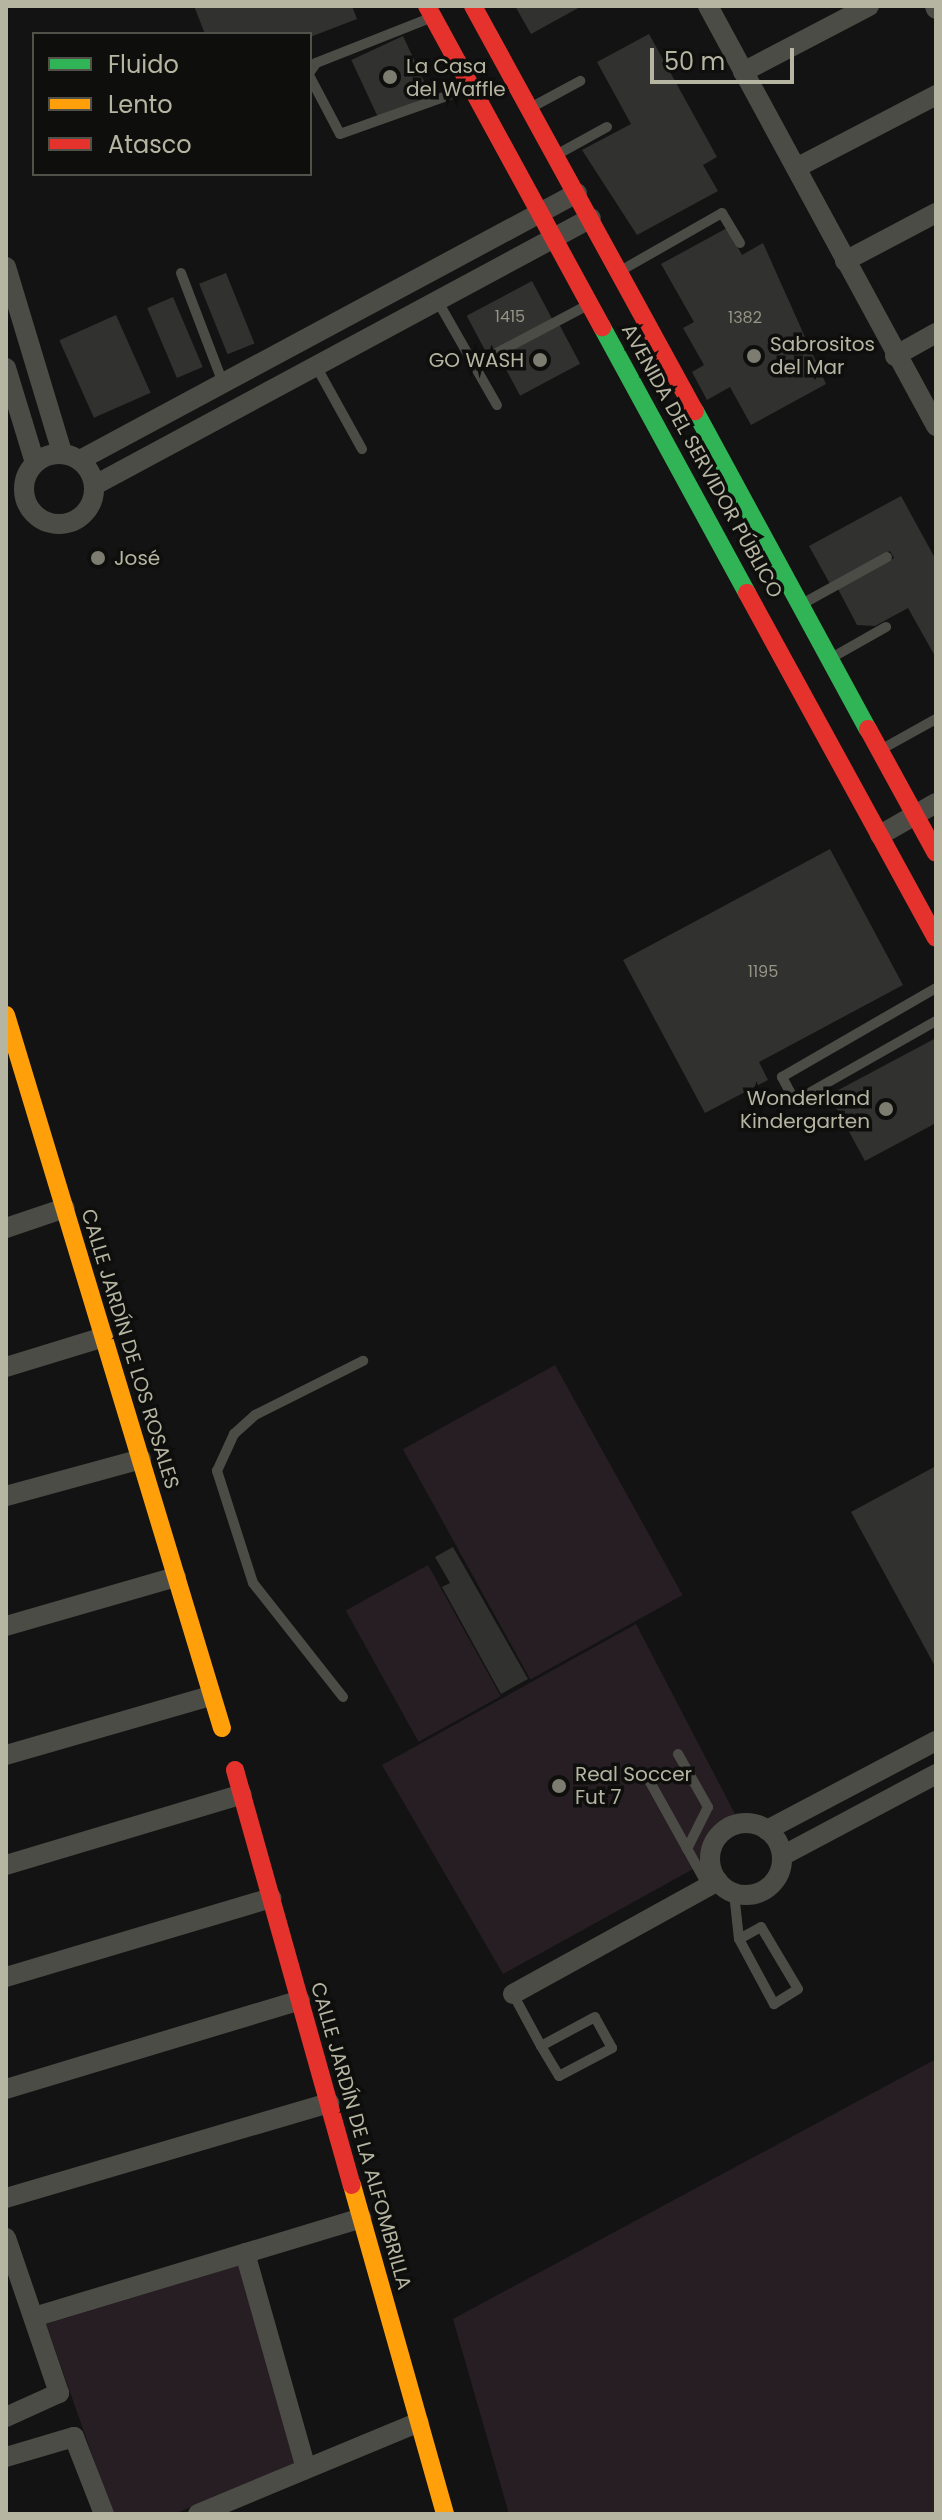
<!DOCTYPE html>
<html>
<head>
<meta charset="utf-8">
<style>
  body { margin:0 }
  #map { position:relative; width:942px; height:2520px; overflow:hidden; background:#131313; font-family:Poppins,sans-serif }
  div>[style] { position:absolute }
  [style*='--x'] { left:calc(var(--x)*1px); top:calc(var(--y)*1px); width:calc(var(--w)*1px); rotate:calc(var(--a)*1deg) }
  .green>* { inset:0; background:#271e23; transform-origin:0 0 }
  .building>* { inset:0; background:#31312f; transform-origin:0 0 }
  .lane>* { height:10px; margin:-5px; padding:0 5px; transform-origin:5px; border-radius:5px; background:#4c4c47 }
  .street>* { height:20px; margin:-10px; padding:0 10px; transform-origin:10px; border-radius:10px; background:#4c4c47 }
  .street>.ring { margin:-10px; padding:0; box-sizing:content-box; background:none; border:20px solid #4c4c47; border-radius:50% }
  .fast>* { height:18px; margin:-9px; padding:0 9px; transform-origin:9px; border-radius:9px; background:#30b455 }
  .slow>* { height:18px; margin:-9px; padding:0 9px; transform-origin:9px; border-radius:9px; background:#ff9f0a }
  .jam>* { height:18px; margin:-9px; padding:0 9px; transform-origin:9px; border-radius:9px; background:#e5322d }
  .dots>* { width:22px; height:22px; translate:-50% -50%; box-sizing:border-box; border:4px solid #0e0f0d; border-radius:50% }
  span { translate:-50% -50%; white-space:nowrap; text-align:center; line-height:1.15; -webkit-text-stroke:7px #0e0f0d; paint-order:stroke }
  .number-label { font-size:16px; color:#959485 }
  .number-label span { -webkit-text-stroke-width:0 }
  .poi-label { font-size:20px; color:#b6b5a2 }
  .left { translate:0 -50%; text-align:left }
  .right { translate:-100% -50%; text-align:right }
  .street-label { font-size:20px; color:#b6b5a2 }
  .frame { position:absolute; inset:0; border:8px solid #b6b5a2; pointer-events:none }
  .legend { position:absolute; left:32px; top:32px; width:280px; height:144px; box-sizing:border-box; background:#0e0f0d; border:2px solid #515149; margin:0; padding:10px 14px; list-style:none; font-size:24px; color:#b6b5a2 }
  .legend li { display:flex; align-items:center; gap:16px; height:40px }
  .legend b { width:40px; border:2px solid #515149 }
  .scale { position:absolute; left:650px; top:48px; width:144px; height:36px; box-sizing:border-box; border:4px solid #b6b5a2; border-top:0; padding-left:10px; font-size:24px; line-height:28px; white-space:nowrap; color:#b6b5a2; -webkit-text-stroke:6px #0e0f0d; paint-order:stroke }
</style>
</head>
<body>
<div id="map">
  <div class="green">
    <div style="left:555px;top:1365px;width:263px;height:174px;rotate:61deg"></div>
    <div style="left:428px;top:1565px;width:150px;height:94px;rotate:61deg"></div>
    <div style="clip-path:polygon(636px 1624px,736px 1816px,710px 1833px,704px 1863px,503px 1974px,382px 1765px)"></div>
    <div style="clip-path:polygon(936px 2059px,936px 2514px,509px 2514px,453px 2319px)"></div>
    <div style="clip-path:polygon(240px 2265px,295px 2463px,174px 2514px,113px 2514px,46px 2324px)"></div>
  </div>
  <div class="building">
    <div style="clip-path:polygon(194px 6px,352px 6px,357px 19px,310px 37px,205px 34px)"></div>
    <div style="clip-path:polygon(515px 6px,582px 6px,531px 34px)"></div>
    <div style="clip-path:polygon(649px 34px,717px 157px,703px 165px,718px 191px,637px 235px,582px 150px,631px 124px,597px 62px)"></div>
    <div style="left:403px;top:36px;width:65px;height:57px;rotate:65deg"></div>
    <div style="clip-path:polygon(727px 228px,742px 255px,763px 243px,826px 384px,751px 425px,730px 387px,707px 400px,692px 372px,704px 365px,683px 328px,694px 322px,661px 264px)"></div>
    <div style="left:226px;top:273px;width:76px;height:29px;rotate:68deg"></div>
    <div style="left:532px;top:281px;width:43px;height:74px;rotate:62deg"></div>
    <div style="left:173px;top:297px;width:76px;height:28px;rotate:67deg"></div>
    <div style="left:116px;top:315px;width:85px;height:62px;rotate:66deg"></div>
    <div style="left:559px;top:324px;width:45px;height:68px;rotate:62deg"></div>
    <div style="clip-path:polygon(901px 496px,936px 560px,936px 658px,908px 608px,875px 626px,857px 625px,838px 589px,894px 558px,890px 551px,830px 584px,809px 546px)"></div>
    <div style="clip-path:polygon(830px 849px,903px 985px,759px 1062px,768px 1080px,705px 1113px,623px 960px)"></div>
    <div style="clip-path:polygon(936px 1038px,936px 1123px,865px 1161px,829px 1095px)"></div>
    <div style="clip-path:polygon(936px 1466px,936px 1668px,851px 1512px)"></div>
    <div style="clip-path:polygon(453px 1547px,528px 1679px,501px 1694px,442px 1587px,450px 1583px,435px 1557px)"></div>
  </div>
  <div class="lane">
    <div style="--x:310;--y:72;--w:11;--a:-56"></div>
    <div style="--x:316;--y:63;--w:123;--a:-21.5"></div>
    <div style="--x:310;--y:77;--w:64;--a:62.2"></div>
    <div style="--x:340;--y:134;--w:137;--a:-19.6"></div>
    <div style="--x:532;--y:107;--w:55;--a:-28.4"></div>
    <div style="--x:558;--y:154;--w:56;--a:-28.9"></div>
    <div style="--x:622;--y:270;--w:115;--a:-29.7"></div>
    <div style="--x:722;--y:213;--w:35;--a:59"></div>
    <div style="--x:181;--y:273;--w:118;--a:69.1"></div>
    <div style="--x:437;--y:300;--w:121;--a:60.3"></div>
    <div style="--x:474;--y:365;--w:127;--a:-27.8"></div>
    <div style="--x:316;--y:366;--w:95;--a:61"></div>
    <div style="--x:802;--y:604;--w:97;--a:-28.9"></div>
    <div style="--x:833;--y:657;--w:61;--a:-29.5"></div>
    <div style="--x:882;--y:749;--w:62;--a:-29.1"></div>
    <div style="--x:936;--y:988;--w:178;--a:150"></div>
    <div style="--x:782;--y:1077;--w:27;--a:62"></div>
    <div style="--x:795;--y:1101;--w:162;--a:-29.6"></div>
    <div style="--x:343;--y:1697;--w:145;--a:-128.3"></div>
    <div style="--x:253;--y:1583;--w:118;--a:-107.8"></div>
    <div style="--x:217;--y:1471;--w:41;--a:-65.3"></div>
    <div style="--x:234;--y:1434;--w:28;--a:-42"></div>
    <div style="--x:255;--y:1415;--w:121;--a:-26.6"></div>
    <div style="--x:678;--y:1754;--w:61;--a:60.5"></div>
    <div style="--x:708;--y:1807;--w:47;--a:116.6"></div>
    <div style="--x:645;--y:1773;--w:129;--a:60.9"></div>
    <div style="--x:734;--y:1893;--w:46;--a:83.8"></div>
    <div style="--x:739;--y:1939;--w:74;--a:61.7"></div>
    <div style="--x:774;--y:2004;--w:28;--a:-32"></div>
    <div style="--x:798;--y:1989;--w:72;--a:-120.8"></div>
    <div style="--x:761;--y:1927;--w:25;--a:151"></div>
    <div style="--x:513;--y:1994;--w:59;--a:61.7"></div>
    <div style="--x:541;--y:2046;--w:35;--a:59"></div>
    <div style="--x:559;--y:2076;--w:60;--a:-27.8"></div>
    <div style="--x:612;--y:2048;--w:35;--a:-119"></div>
    <div style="--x:595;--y:2017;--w:61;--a:151.8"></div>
  </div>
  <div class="street">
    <div style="--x:708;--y:6;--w:478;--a:61.5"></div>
    <div style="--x:935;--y:6;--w:3;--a:72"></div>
    <div style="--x:743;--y:72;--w:142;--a:-27.6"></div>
    <div style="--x:796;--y:168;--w:158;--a:-27.5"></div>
    <div style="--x:845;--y:261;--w:103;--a:-27.8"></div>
    <div style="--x:6;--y:267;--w:194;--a:73.2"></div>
    <div style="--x:895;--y:356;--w:47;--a:-29.3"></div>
    <div style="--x:6;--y:368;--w:99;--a:73"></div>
    <div class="ring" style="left:24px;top:454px;width:50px;height:50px"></div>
    <div style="--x:80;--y:460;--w:564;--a:-28.25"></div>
    <div style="--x:95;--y:485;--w:563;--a:-28.29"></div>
    <div style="--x:880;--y:835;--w:64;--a:-29.7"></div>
    <div style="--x:6;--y:1228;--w:62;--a:-18.7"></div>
    <div style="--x:6;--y:1367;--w:102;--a:-17"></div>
    <div style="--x:6;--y:1496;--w:140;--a:-15.3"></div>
    <div style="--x:6;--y:1626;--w:177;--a:-16.1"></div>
    <div style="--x:6;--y:1755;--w:213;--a:-16.1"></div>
    <div class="ring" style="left:710px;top:1823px;width:52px;height:52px"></div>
    <div style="--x:767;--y:1830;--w:191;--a:-27.8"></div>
    <div style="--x:782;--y:1856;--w:174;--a:-28"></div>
    <div style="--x:6;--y:1865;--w:246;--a:-16.7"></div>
    <div style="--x:6;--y:1977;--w:277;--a:-16.6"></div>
    <div style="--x:513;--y:1994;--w:234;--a:-28.9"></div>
    <div style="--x:6;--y:2089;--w:307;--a:-16.8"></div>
    <div style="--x:6;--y:2198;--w:337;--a:-16.4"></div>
    <div style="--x:6;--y:2238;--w:164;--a:71.1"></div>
    <div style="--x:59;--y:2393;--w:58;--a:155.6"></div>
    <div style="--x:245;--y:2253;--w:224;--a:74.2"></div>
    <div style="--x:34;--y:2317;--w:342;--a:-16.8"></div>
    <div style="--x:6;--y:2457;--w:71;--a:-16.4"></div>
    <div style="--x:74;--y:2437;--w:83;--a:68.7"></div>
    <div style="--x:198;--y:2514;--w:239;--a:-22.6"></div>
  </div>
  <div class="fast">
    <div style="--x:602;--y:327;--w:303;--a:61.4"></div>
    <div style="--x:695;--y:411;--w:362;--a:61.5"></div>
  </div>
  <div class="slow">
    <div style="--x:6;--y:1015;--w:745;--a:73.15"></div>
    <div style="--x:352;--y:2185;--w:342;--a:74.2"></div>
  </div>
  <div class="jam">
    <div style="--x:427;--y:6;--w:366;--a:61.4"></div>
    <div style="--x:473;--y:6;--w:462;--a:61.3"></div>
    <div style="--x:747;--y:593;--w:393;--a:61.3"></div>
    <div style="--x:868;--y:729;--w:141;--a:61.3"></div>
    <div style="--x:235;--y:1770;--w:431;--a:74.3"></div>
  </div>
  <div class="dots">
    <div style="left:390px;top:77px;background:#7d7c70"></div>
    <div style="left:754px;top:356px;background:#7d7c70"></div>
    <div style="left:540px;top:360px;background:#7d7c70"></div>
    <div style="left:98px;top:558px;background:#7d7c70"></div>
    <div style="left:886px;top:1109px;background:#7d7c70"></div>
    <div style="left:559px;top:1786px;background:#7d7c70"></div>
  </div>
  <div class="number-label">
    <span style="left:510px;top:317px">1415</span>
    <span style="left:745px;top:318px">1382</span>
    <span style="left:763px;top:972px">1195</span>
  </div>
  <div class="poi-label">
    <span class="left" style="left:406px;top:78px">La Casa<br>del Waffle</span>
    <span class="left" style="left:770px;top:356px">Sabrositos<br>del Mar</span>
    <span class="right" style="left:524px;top:360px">GO WASH</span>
    <span class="left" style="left:114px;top:558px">José</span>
    <span class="right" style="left:870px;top:1110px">Wonderland<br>Kindergarten</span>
    <span class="left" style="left:575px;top:1786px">Real Soccer<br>Fut 7</span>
  </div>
  <div class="street-label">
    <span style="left:702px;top:461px;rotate:61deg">AVENIDA DEL SERVIDOR PÚBLICO</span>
    <span style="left:130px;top:1349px;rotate:73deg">CALLE JARDÍN DE LOS ROSALES</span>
    <span style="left:361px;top:2136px;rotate:74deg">CALLE JARDÍN DE LA ALFOMBRILLA</span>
  </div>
  <div class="frame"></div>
  <ul class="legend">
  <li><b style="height:10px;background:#30b455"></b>Fluido</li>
  <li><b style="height:10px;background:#ff9f0a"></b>Lento</li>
  <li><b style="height:10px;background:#e5322d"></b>Atasco</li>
  </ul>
  <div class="scale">50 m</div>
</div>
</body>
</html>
